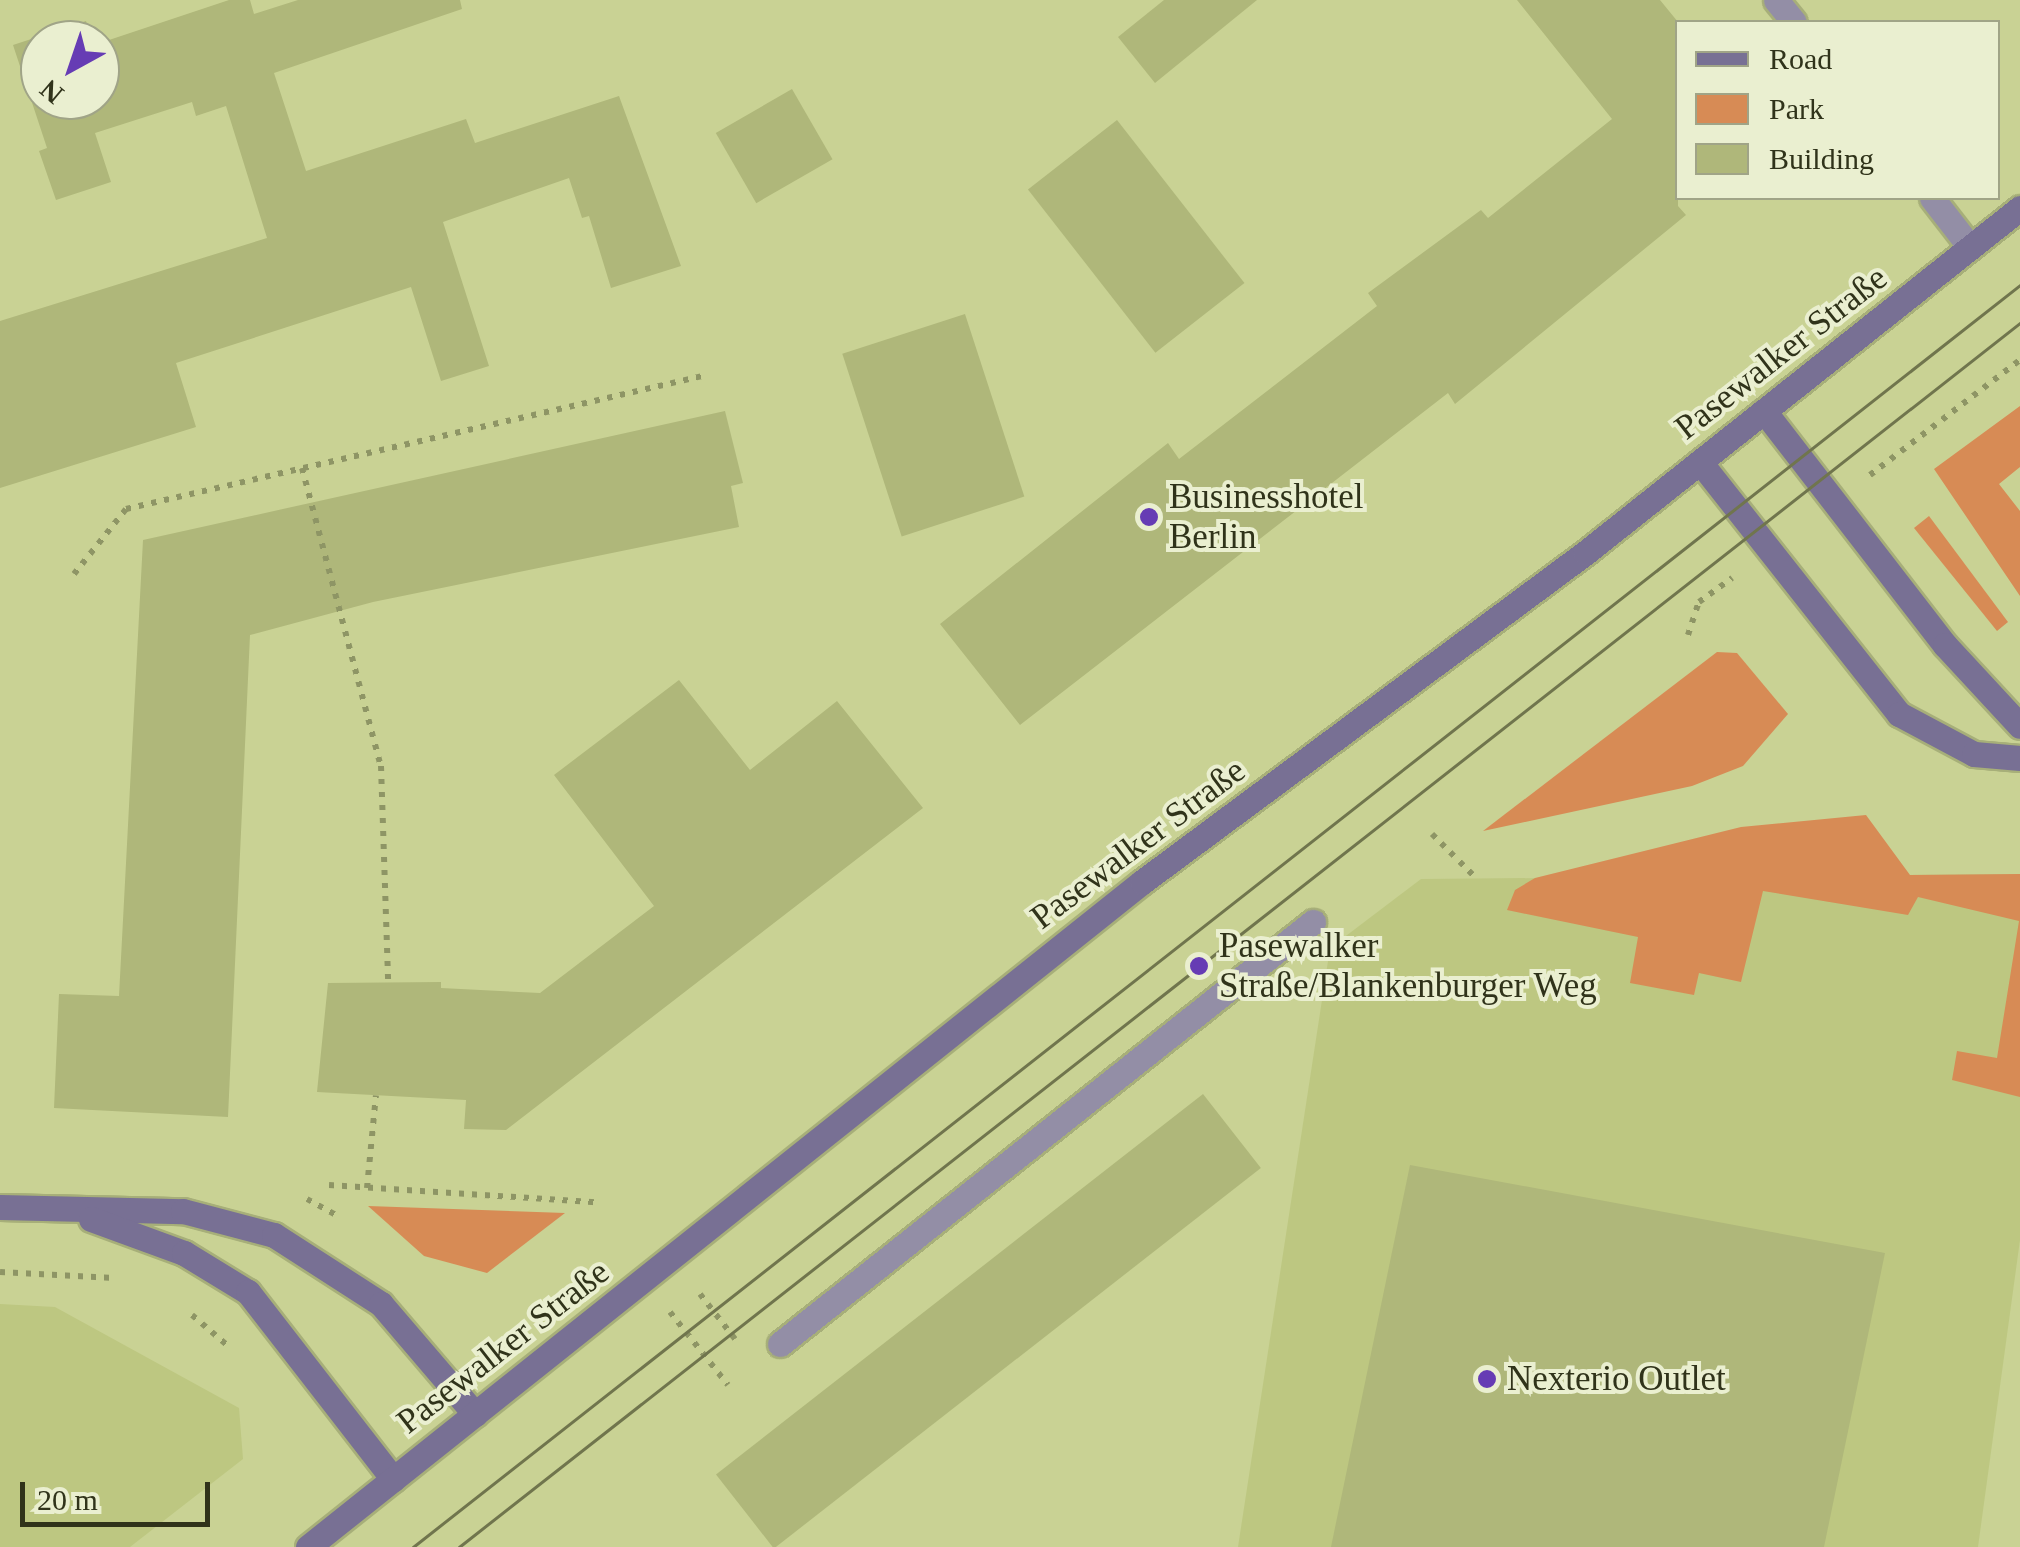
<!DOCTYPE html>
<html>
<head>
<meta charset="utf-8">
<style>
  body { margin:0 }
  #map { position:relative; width:2020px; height:1547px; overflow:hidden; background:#c9d294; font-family:Georgia,serif }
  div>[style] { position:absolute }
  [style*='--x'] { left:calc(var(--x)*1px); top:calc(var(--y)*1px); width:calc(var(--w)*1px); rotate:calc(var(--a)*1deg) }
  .built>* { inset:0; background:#bdc781 }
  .green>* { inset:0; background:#d78b55 }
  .building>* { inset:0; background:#afb77a; transform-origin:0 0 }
  .path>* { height:6px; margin-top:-3px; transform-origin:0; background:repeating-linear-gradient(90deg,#8e9565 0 5px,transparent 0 13px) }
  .roads { filter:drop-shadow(2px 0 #a7af79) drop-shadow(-2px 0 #a7af79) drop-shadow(0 2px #a7af79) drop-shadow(0 -2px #a7af79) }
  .minor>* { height:25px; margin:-12.5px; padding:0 12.5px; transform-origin:12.5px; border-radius:12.5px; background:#938ea6 }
  .secondary>* { height:25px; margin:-12.5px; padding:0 12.5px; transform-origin:12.5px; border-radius:12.5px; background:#787094 }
  .tram>* { height:2.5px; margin:-1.25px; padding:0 1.25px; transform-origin:1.25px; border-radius:1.25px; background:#70754d }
  .dots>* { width:28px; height:28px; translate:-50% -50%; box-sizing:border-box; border:5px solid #eaefd0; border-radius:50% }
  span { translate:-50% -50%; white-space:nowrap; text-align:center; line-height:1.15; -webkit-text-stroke:8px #eaefd0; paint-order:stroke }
  .street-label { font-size:35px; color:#30331a }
  .poi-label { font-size:35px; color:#30331a }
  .left { translate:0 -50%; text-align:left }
  .legend { position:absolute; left:1675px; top:20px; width:325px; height:180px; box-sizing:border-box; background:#eaefd0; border:2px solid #a0a487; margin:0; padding:12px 18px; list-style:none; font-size:30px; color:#30331a }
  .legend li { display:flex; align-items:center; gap:20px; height:50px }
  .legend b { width:50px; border:2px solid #a0a487 }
  .north { position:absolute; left:20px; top:20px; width:100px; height:100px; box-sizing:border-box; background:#eaefd0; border:2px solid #a0a487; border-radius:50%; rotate:220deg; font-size:28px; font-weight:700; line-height:40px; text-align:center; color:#30331a }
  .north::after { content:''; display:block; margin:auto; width:35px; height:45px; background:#663cb4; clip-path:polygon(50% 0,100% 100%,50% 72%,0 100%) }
  .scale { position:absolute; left:20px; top:1482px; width:190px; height:45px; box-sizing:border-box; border:5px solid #30331a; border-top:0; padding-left:12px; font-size:30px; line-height:35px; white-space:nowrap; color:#30331a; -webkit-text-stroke:8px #eaefd0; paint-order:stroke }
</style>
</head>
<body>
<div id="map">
  <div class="built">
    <div style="clip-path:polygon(2020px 874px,2020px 1240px,1978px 1547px,1238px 1547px,1330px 948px,1421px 879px)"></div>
    <div style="clip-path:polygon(0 1304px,55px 1307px,239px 1408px,243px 1459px,130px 1547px,0 1547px)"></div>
  </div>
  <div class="green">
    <div style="clip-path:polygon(2020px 406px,2020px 467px,1999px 484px,2020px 511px,2020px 596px,1934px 469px)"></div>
    <div style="clip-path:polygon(1929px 516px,2008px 622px,1997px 631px,1914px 528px)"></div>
    <div style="clip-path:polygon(1717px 652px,1737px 653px,1788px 714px,1743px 766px,1692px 786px,1483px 831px)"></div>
    <div style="clip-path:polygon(1866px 815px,1910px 875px,2020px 874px,2020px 1097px,1952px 1080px,1957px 1051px,1997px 1058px,2019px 921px,1918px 897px,1908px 915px,1763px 891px,1741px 982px,1699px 973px,1694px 995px,1630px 983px,1638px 937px,1507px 910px,1515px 890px,1535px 878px,1741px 827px)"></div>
    <div style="clip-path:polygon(368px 1206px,565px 1213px,487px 1273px,424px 1256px)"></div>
  </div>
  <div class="building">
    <div style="clip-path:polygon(229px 0,250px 0,254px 14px,298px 0,460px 0,462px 9px,274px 73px,306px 171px,466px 119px,475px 143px,619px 96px,681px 266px,611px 288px,589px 216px,582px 218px,569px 178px,443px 222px,489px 366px,441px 381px,411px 287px,176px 363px,196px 427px,0 488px,0 321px,267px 238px,226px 106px,196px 116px,192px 102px,95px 133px,111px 182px,56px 200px,39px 151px,47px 148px,13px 45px,86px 21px,92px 40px,40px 40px,40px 100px,100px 100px,100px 43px)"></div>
    <div style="clip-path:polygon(1164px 0,1257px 0,1155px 83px,1118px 37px)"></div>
    <div style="clip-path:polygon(1517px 0,1660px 0,1678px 22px,1678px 206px,1686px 215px,1455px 404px,1448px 393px,1020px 725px,940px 624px,1168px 443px,1179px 459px,1377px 306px,1368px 293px,1481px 210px,1488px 218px,1612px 119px)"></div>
    <div style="left:792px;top:89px;width:81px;height:88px;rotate:60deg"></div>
    <div style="left:1117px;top:120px;width:207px;height:113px;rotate:52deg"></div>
    <div style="left:965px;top:314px;width:192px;height:129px;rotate:72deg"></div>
    <div style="clip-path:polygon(725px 411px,743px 483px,731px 486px,739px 527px,373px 602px,250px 635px,228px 1117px,54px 1108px,59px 994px,119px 996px,143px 540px)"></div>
    <div style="clip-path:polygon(679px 680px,750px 770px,837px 701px,923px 808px,506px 1130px,464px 1129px,466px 1100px,317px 1092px,328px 983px,441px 982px,441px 988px,540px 993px,654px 906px,554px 775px)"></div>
    <div style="left:1203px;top:1094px;width:94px;height:618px;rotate:52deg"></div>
    <div style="clip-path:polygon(1410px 1165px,1885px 1253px,1824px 1547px,1331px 1547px)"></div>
  </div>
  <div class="path">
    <div style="--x:302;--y:468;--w:308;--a:75.2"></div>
    <div style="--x:381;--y:766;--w:214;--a:88.1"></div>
    <div style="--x:1870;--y:475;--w:189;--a:-37.5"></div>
    <div style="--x:74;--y:574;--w:83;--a:-51.3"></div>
    <div style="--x:126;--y:509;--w:591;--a:-13"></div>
    <div style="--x:1688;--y:635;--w:35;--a:-72"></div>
    <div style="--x:1699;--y:602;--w:41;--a:-36"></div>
    <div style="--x:1432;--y:834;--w:61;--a:45"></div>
    <div style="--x:329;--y:1185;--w:267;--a:3.7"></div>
    <div style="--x:367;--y:1188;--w:93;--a:-84.5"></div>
    <div style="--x:307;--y:1199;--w:37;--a:29"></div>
    <div style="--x:0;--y:1272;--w:114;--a:3"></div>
    <div style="--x:700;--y:1294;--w:57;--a:52.1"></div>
    <div style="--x:670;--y:1312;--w:93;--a:51.5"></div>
    <div style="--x:192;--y:1315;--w:48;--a:40.7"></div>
  </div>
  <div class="roads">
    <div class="minor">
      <div style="--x:1776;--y:0;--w:28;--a:51"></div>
      <div style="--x:1932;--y:198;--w:62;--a:52.2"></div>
      <div style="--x:780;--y:1344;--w:680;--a:-38.37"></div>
    </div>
    <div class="secondary">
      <div style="--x:1764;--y:411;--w:296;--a:52.3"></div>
      <div style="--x:1945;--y:645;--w:110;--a:47.2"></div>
      <div style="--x:1700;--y:462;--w:321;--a:51.7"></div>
      <div style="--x:1899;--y:714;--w:85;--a:28.1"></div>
      <div style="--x:1974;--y:754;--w:46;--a:5"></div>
      <div style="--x:0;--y:1207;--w:183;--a:1.3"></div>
      <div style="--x:183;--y:1211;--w:94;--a:14.8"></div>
      <div style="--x:274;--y:1235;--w:127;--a:32.8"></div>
      <div style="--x:381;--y:1304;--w:145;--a:49.5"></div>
      <div style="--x:91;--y:1219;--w:99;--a:20.1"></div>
      <div style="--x:184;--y:1253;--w:75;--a:31.4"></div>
      <div style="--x:248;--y:1292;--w:237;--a:52.2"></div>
      <div style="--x:308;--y:1547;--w:1067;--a:-38.57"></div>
      <div style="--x:1142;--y:882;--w:552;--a:-36.6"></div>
      <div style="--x:1585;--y:553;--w:555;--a:-38.42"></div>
    </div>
  </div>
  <div class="tram">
    <div style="--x:413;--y:1547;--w:2043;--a:-38.14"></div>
    <div style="--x:459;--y:1547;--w:1984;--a:-38.1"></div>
  </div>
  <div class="dots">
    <div style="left:1149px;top:517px;background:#663cb4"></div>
    <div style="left:1199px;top:966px;background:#663cb4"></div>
    <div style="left:1487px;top:1379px;background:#663cb4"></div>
  </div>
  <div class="street-label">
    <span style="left:1781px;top:353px;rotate:-38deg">Pasewalker Straße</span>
    <span style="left:1138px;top:844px;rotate:-37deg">Pasewalker Straße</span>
    <span style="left:503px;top:1347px;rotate:-38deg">Pasewalker Straße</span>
  </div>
  <div class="poi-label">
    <span class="left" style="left:1169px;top:517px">Businesshotel<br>Berlin</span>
    <span class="left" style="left:1219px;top:966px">Pasewalker<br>Straße/Blankenburger Weg</span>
    <span class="left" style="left:1507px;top:1379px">Nexterio Outlet</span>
  </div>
  <ul class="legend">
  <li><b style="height:12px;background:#787094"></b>Road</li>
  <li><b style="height:28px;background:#d78b55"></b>Park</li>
  <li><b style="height:28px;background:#afb77a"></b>Building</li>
  </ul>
  <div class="north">N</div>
  <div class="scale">20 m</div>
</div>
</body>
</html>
